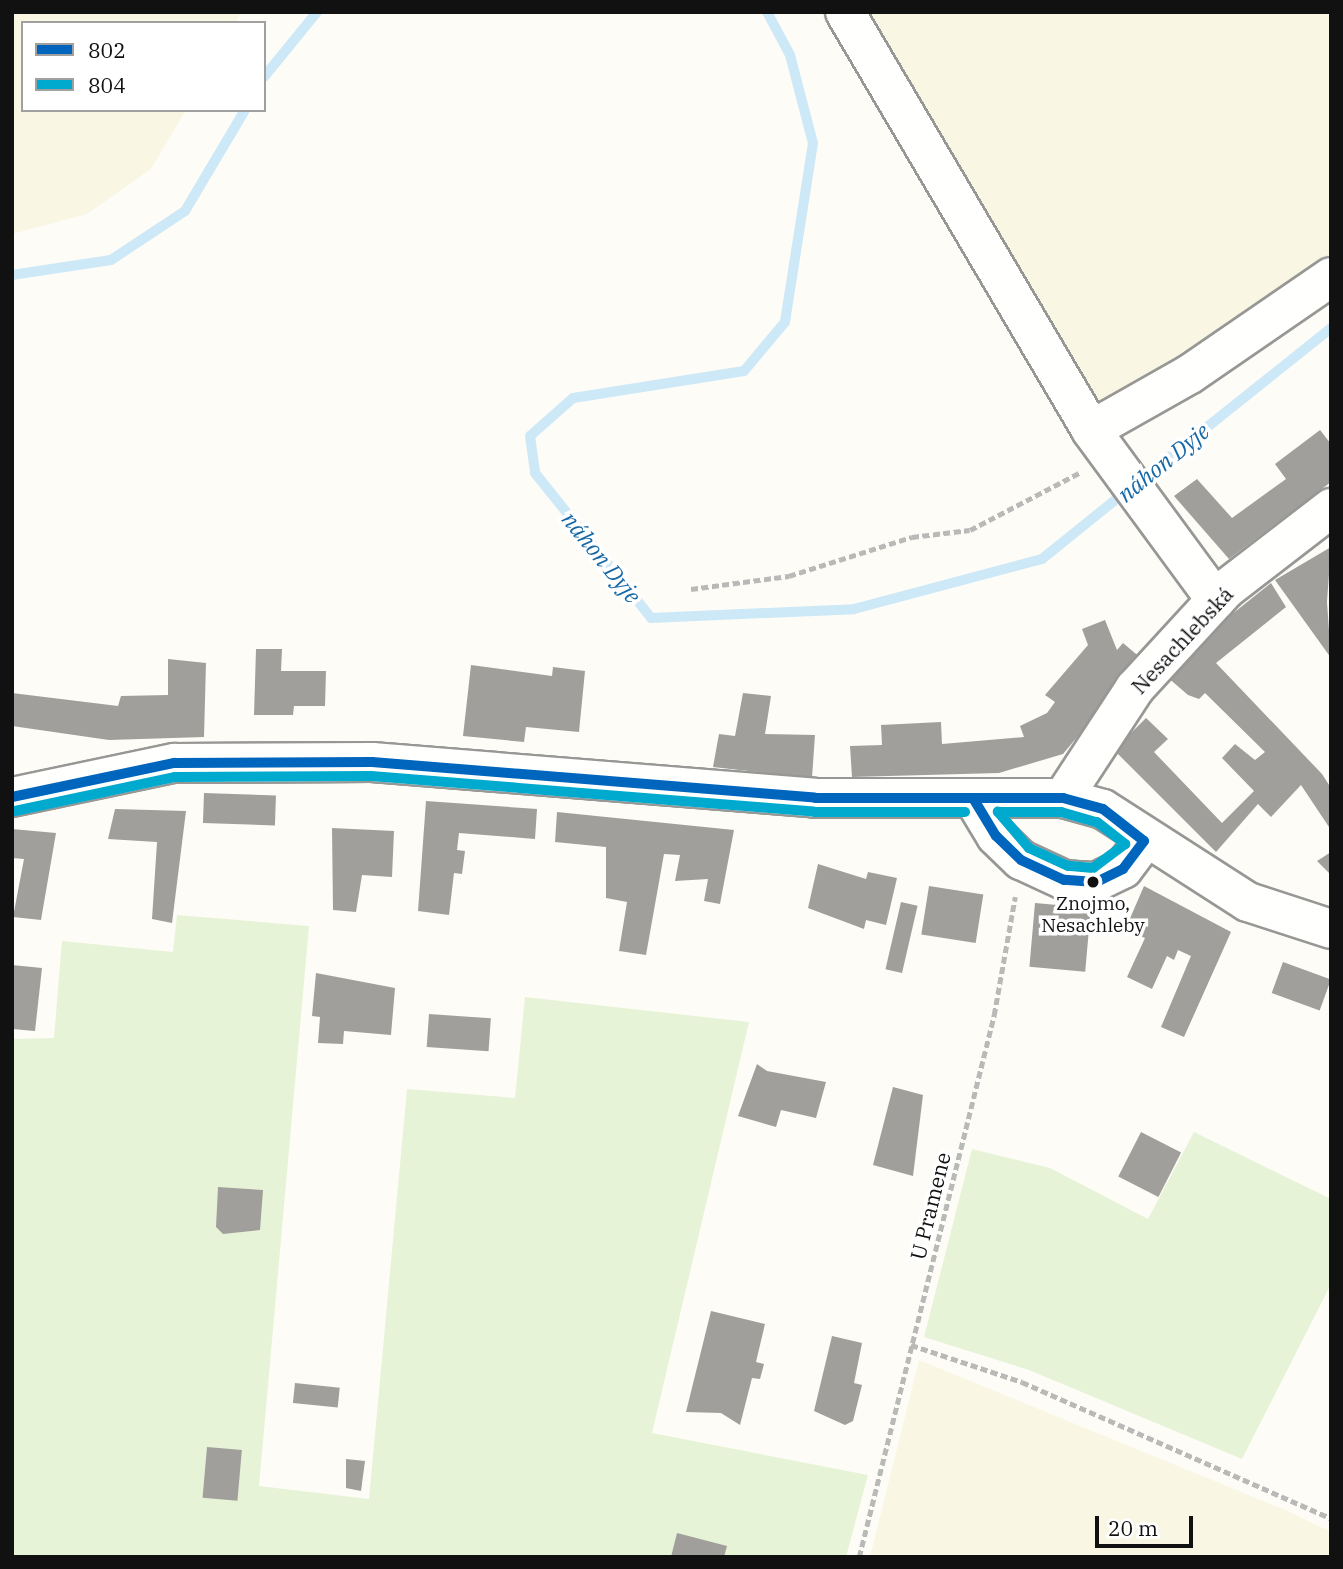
<!DOCTYPE html>
<html>
<head>
<meta charset="utf-8">
<style>
  body { margin:0 }
  #map { position:relative; width:1343px; height:1569px; overflow:hidden; background:#fdfcf7; font-family:"IBM Plex Serif",serif }
  div>[style] { position:absolute }
  [style*='--x'] { left:calc(var(--x)*1px); top:calc(var(--y)*1px); width:calc(var(--w)*1px); rotate:calc(var(--a)*1deg) }
  .farmland>* { inset:0; background:#f9f7e4 }
  .green>* { inset:0; background:#e7f3d7 }
  .stream>* { height:10px; margin:-5px; padding:0 5px; transform-origin:5px; border-radius:5px; background:#cde8f7 }
  .building>* { inset:0; background:#a19f9c; transform-origin:0 0 }
  .path>* { height:4.5px; margin-top:-2.25px; transform-origin:0; background:repeating-linear-gradient(90deg,#b9b9b8 0 7px,transparent 0 10.5px) }
  .roads { filter:drop-shadow(2px 0 #979795) drop-shadow(-2px 0 #979795) drop-shadow(0 2px #979795) drop-shadow(0 -2px #979795) }
  .minor>* { height:38px; margin:-19px; padding:0 19px; transform-origin:19px; border-radius:19px; background:#fffffe }
  .bus-1>* { height:10px; margin:-5px; padding:0 5px; transform-origin:5px; border-radius:5px; background:#0065bd }
  .bus-2>* { height:10px; margin:-5px; padding:0 5px; transform-origin:5px; border-radius:5px; background:#00a9ce }
  .dots>* { width:19px; height:19px; translate:-50% -50%; box-sizing:border-box; border:4px solid #fff; border-radius:50% }
  span { translate:-50% -50%; white-space:nowrap; text-align:center; line-height:1.15; -webkit-text-stroke:7px #fff; paint-order:stroke }
  .bus-label { font-size:19px; color:#111 }
  .street-label { font-size:21px; color:#111 }
  .water-label { font-size:23px; color:#1768a6; font-style:italic }
  .frame { position:absolute; inset:0; border:14px solid #111; pointer-events:none }
  .legend { position:absolute; left:21px; top:21px; width:245px; height:91px; box-sizing:border-box; background:#fff; border:2px solid #a0a0a0; margin:0; padding:9px 12px; list-style:none; font-size:21px; color:#111 }
  .legend li { display:flex; align-items:center; gap:14px; height:35px }
  .legend b { width:35px; border:2px solid #a0a0a0 }
  .scale { position:absolute; left:1095px; top:1516px; width:98px; height:32px; box-sizing:border-box; border:4px solid #111; border-top:0; padding-left:9px; font-size:21px; line-height:24px; white-space:nowrap; color:#111; -webkit-text-stroke:5px #fff; paint-order:stroke }
</style>
</head>
<body>
<div id="map">
  <div class="farmland">
    <div style="clip-path:polygon(12px 12px,241px 12px,236px 23px,23px 23px,23px 110px,186px 110px,151px 169px,87px 214px,12px 234px)"></div>
    <div style="clip-path:polygon(858px 12px,1331px 12px,1331px 264px,1107px 426px)"></div>
    <div style="clip-path:polygon(919px 1360px,1288px 1511px,1331px 1532px,1331px 1557px,870px 1557px)"></div>
  </div>
  <div class="green">
    <div style="clip-path:polygon(177px 915px,309px 926px,259px 1486px,369px 1499px,407px 1089px,515px 1098px,525px 997px,749px 1022px,652px 1433px,868px 1475px,846px 1557px,12px 1557px,12px 1039px,54px 1038px,62px 941px,173px 952px)"></div>
    <div style="clip-path:polygon(1194px 1132px,1331px 1199px,1331px 1284px,1242px 1459px,1029px 1370px,924px 1337px,972px 1149px,1050px 1168px,1148px 1219px)"></div>
  </div>
  <div class="stream">
    <div style="--x:767;--y:12;--w:49;--a:61.9"></div>
    <div style="--x:790;--y:55;--w:91;--a:75.4"></div>
    <div style="--x:813;--y:143;--w:181;--a:98.9"></div>
    <div style="--x:785;--y:322;--w:64;--a:129.9"></div>
    <div style="--x:744;--y:371;--w:173;--a:171"></div>
    <div style="--x:573;--y:398;--w:57;--a:138.5"></div>
    <div style="--x:530;--y:436;--w:37;--a:82"></div>
    <div style="--x:535;--y:473;--w:186;--a:51.3"></div>
    <div style="--x:651;--y:618;--w:203;--a:-2.5"></div>
    <div style="--x:854;--y:609;--w:195;--a:-14.9"></div>
    <div style="--x:1042;--y:559;--w:107;--a:-38.9"></div>
    <div style="--x:264;--y:77;--w:84;--a:-50.8"></div>
    <div style="--x:12;--y:275;--w:100;--a:-8.6"></div>
    <div style="--x:111;--y:260;--w:89;--a:-33.5"></div>
    <div style="--x:185;--y:211;--w:117;--a:-59.3"></div>
    <div style="--x:1137;--y:483;--w:248;--a:-38.6"></div>
  </div>
  <div class="building">
    <div style="clip-path:polygon(1320px 430px,1331px 444px,1331px 482px,1229px 559px,1174px 496px,1197px 479px,1232px 518px,1286px 479px,1275px 464px)"></div>
    <div style="clip-path:polygon(1331px 547px,1327px 602px,1331px 658px,1275px 580px)"></div>
    <div style="clip-path:polygon(1271px 583px,1286px 607px,1216px 663px,1322px 774px,1331px 788px,1331px 830px,1301px 785px,1271px 817px,1258px 804px,1216px 852px,1114px 750px,1146px 718px,1168px 739px,1154px 752px,1222px 823px,1254px 791px,1222px 758px,1235px 744px,1255px 760px,1265px 752px,1205px 693px,1199px 699px,1188px 695px,1166px 676px,1197px 642px)"></div>
    <div style="clip-path:polygon(1105px 620px,1117px 650px,1123px 643px,1142px 659px,1063px 754px,999px 773px,852px 777px,850px 746px,882px 745px,881px 725px,941px 722px,942px 744px,1024px 737px,1020px 726px,1047px 713px,1055px 702px,1045px 695px,1088px 645px,1082px 629px)"></div>
    <div style="clip-path:polygon(256px 649px,282px 649px,281px 671px,326px 671px,325px 706px,294px 706px,293px 715px,254px 715px)"></div>
    <div style="clip-path:polygon(168px 659px,206px 663px,204px 737px,109px 740px,12px 726px,12px 693px,118px 706px,121px 696px,168px 695px)"></div>
    <div style="clip-path:polygon(471px 665px,552px 676px,553px 667px,585px 671px,579px 732px,526px 727px,524px 742px,463px 736px)"></div>
    <div style="clip-path:polygon(743px 693px,771px 696px,765px 734px,815px 735px,812px 778px,713px 767px,719px 734px,735px 736px)"></div>
    <div style="left:204px;top:793px;width:72px;height:30px;rotate:2deg"></div>
    <div style="clip-path:polygon(426px 801px,537px 809px,535px 839px,459px 833px,457px 850px,465px 851px,462px 874px,454px 873px,449px 915px,418px 911px)"></div>
    <div style="clip-path:polygon(115px 809px,186px 811px,172px 923px,152px 919px,157px 842px,108px 839px)"></div>
    <div style="clip-path:polygon(557px 812px,734px 830px,720px 904px,704px 901px,708px 879px,675px 881px,680px 855px,664px 854px,646px 955px,619px 951px,627px 902px,606px 898px,606px 847px,555px 842px)"></div>
    <div style="clip-path:polygon(332px 828px,394px 831px,392px 877px,362px 875px,356px 912px,333px 910px)"></div>
    <div style="clip-path:polygon(12px 829px,56px 833px,41px 920px,13px 917px,24px 859px,12px 858px)"></div>
    <div style="clip-path:polygon(1331px 852px,1331px 875px,1317px 861px)"></div>
    <div style="clip-path:polygon(818px 864px,866px 879px,868px 872px,897px 878px,886px 925px,866px 920px,864px 929px,808px 908px)"></div>
    <div style="left:929px;top:886px;width:55px;height:49px;rotate:9deg"></div>
    <div style="clip-path:polygon(1144px 886px,1231px 932px,1184px 1037px,1161px 1027px,1191px 956px,1178px 950px,1174px 960px,1167px 956px,1152px 989px,1127px 977px,1145px 938px,1125px 930px)"></div>
    <div style="left:901px;top:902px;width:17px;height:69px;rotate:13deg"></div>
    <div style="left:1035px;top:903px;width:56px;height:64px;rotate:5deg"></div>
    <div style="left:1283px;top:962px;width:51px;height:33px;rotate:20deg"></div>
    <div style="clip-path:polygon(12px 965px,42px 968px,35px 1031px,12px 1029px)"></div>
    <div style="clip-path:polygon(316px 973px,395px 988px,391px 1035px,344px 1031px,343px 1044px,318px 1043px,320px 1017px,312px 1016px)"></div>
    <div style="left:429px;top:1014px;width:62px;height:33px;rotate:4deg"></div>
    <div style="clip-path:polygon(757px 1064px,767px 1071px,826px 1082px,816px 1118px,781px 1110px,776px 1127px,738px 1116px)"></div>
    <div style="clip-path:polygon(893px 1087px,923px 1095px,913px 1176px,873px 1165px)"></div>
    <div style="left:1141px;top:1132px;width:45px;height:50px;rotate:27deg"></div>
    <div style="clip-path:polygon(218px 1187px,263px 1190px,260px 1230px,223px 1234px,216px 1227px)"></div>
    <div style="clip-path:polygon(711px 1311px,765px 1324px,756px 1362px,764px 1364px,760px 1379px,752px 1378px,740px 1425px,721px 1413px,686px 1412px)"></div>
    <div style="clip-path:polygon(832px 1336px,862px 1343px,854px 1383px,862px 1385px,853px 1421px,845px 1425px,814px 1411px)"></div>
    <div style="left:295px;top:1383px;width:45px;height:20px;rotate:6deg"></div>
    <div style="left:207px;top:1447px;width:35px;height:51px;rotate:5deg"></div>
    <div style="clip-path:polygon(346px 1459px,365px 1461px,361px 1491px,346px 1488px)"></div>
    <div style="clip-path:polygon(677px 1533px,727px 1546px,724px 1557px,671px 1557px)"></div>
  </div>
  <div class="path">
    <div style="--x:691;--y:589;--w:99;--a:-7.6"></div>
    <div style="--x:789;--y:576;--w:129;--a:-17.6"></div>
    <div style="--x:912;--y:537;--w:58;--a:-6.9"></div>
    <div style="--x:970;--y:530;--w:125;--a:-27.6"></div>
    <div style="--x:911;--y:1345;--w:117;--a:18.4"></div>
    <div style="--x:1022;--y:1382;--w:338;--a:23.8"></div>
    <div style="--x:859;--y:1557;--w:559;--a:-76.01"></div>
    <div style="--x:994;--y:1015;--w:120;--a:-79.9"></div>
  </div>
  <div class="roads">
    <div class="minor">
      <div style="--x:845;--y:12;--w:485;--a:59.5"></div>
      <div style="--x:1091;--y:430;--w:211;--a:53.7"></div>
      <div style="--x:1091;--y:430;--w:114;--a:-29.5"></div>
      <div style="--x:1190;--y:374;--w:171;--a:-34.5"></div>
      <div style="--x:12;--y:797;--w:166;--a:-11.9"></div>
      <div style="--x:174;--y:763;--w:198;--a:-0.3"></div>
      <div style="--x:372;--y:762;--w:444;--a:4.6"></div>
      <div style="--x:815;--y:798;--w:248;--a:0"></div>
      <div style="--x:1063;--y:798;--w:41;--a:15.4"></div>
      <div style="--x:1103;--y:809;--w:172;--a:32.7"></div>
      <div style="--x:1248;--y:902;--w:87;--a:18"></div>
      <div style="--x:973;--y:798;--w:44;--a:58.8"></div>
      <div style="--x:996;--y:836;--w:35;--a:44"></div>
      <div style="--x:1021;--y:860;--w:47;--a:24.9"></div>
      <div style="--x:1064;--y:880;--w:32;--a:4"></div>
      <div style="--x:1096;--y:882;--w:30;--a:-26"></div>
      <div style="--x:1123;--y:869;--w:35;--a:-53"></div>
      <div style="--x:1063;--y:798;--w:131;--a:-56.8"></div>
      <div style="--x:1135;--y:688;--w:134;--a:-47.4"></div>
      <div style="--x:1226;--y:589;--w:133;--a:-37.6"></div>
    </div>
  </div>
  <div class="bus-1">
    <div style="--x:12;--y:797;--w:166;--a:-11.9"></div>
    <div style="--x:174;--y:763;--w:198;--a:-0.3"></div>
    <div style="--x:372;--y:762;--w:444;--a:4.6"></div>
    <div style="--x:815;--y:798;--w:158;--a:0"></div>
    <div style="--x:973;--y:798;--w:90;--a:0"></div>
    <div style="--x:1063;--y:798;--w:41;--a:15.4"></div>
    <div style="--x:1103;--y:809;--w:52;--a:38"></div>
    <div style="--x:1144;--y:841;--w:35;--a:127"></div>
    <div style="--x:1123;--y:869;--w:30;--a:154"></div>
    <div style="--x:1096;--y:882;--w:32;--a:-176"></div>
    <div style="--x:1064;--y:880;--w:47;--a:-155.1"></div>
    <div style="--x:1021;--y:860;--w:35;--a:-136"></div>
    <div style="--x:996;--y:836;--w:44;--a:-121.2"></div>
  </div>
  <div class="bus-2">
    <div style="--x:15;--y:811;--w:164;--a:-12"></div>
    <div style="--x:175;--y:777;--w:196;--a:-0.3"></div>
    <div style="--x:371;--y:776;--w:444;--a:4.6"></div>
    <div style="--x:814;--y:812;--w:151;--a:0"></div>
    <div style="--x:998;--y:812;--w:63;--a:0"></div>
    <div style="--x:1061;--y:812;--w:37;--a:16"></div>
    <div style="--x:1097;--y:822;--w:36;--a:38"></div>
    <div style="--x:1125;--y:844;--w:40;--a:143"></div>
    <div style="--x:1093;--y:868;--w:25;--a:-175"></div>
    <div style="--x:1068;--y:866;--w:43;--a:-155.2"></div>
    <div style="--x:1029;--y:848;--w:48;--a:-130.7"></div>
  </div>
  <div class="dots">
    <div style="left:1093px;top:882px;background:#111"></div>
  </div>
  <div class="bus-label">
    <span style="left:1093px;top:915px">Znojmo,<br>Nesachleby</span>
  </div>
  <div class="street-label">
    <span style="left:1182px;top:640px;rotate:-47deg">Nesachlebská</span>
    <span style="left:930px;top:1206px;rotate:-76deg">U Pramene</span>
  </div>
  <div class="water-label">
    <span style="left:1163px;top:462px;rotate:-39deg">náhon Dyje</span>
    <span style="left:602px;top:557px;rotate:51deg">náhon Dyje</span>
  </div>
  <div class="frame"></div>
  <ul class="legend">
  <li><b style="height:9px;background:#0065bd"></b>802</li>
  <li><b style="height:9px;background:#00a9ce"></b>804</li>
  </ul>
  <div class="scale">20 m</div>
</div>
</body>
</html>
